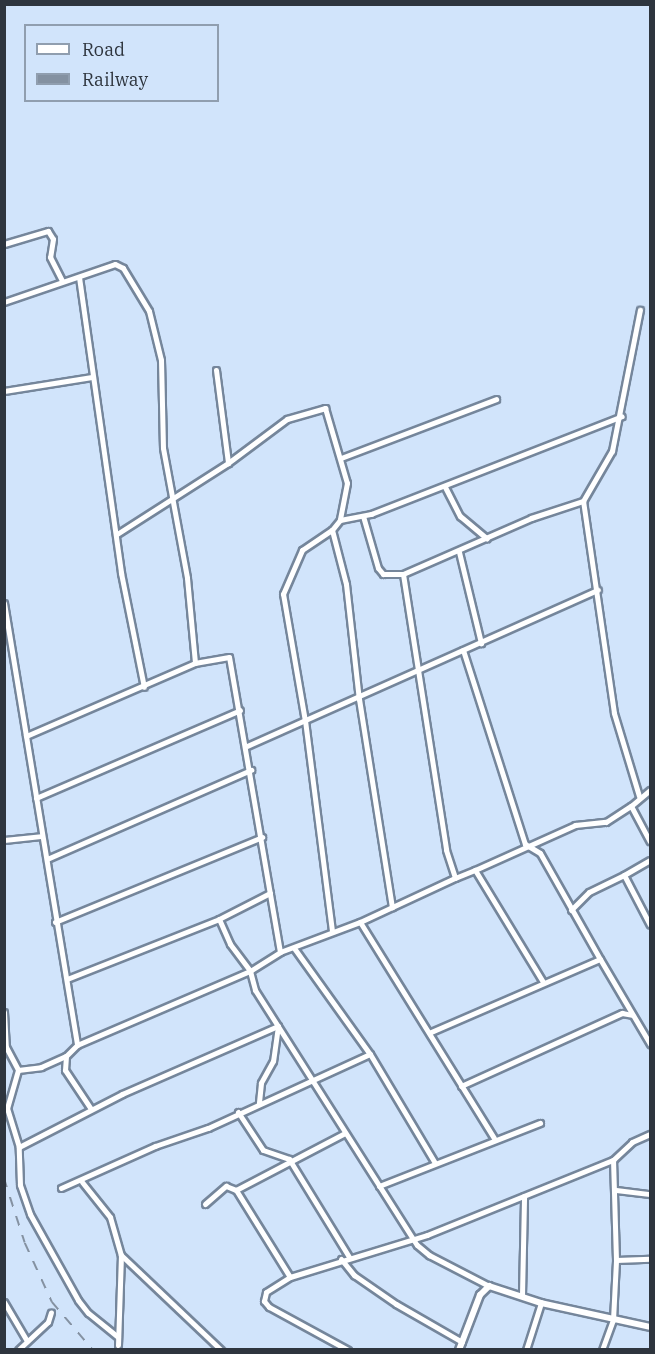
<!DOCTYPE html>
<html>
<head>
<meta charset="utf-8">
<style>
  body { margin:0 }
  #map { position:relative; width:655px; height:1354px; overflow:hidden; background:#d1e4fb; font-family:"IBM Plex Serif",serif }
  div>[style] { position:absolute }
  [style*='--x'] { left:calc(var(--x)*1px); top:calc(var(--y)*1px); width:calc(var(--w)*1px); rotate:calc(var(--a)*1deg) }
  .roads { filter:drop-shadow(2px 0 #75869b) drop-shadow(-2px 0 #75869b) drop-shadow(0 2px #75869b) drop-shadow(0 -2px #75869b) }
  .minor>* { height:5px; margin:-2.5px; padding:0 2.5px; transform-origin:2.5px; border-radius:2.5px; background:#fff }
  .tertiary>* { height:6px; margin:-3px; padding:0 3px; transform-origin:3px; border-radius:3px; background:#fff }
  .rail>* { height:1.5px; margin-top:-0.75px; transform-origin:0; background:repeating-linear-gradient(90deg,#8491a1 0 10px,transparent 0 20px) }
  span { translate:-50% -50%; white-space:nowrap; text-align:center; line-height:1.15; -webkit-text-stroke:4.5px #d1e4fb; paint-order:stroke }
  .frame { position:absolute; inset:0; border:6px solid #2e353e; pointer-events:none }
  .legend { position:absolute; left:24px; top:24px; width:195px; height:78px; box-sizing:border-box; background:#d1e4fb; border:2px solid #909eaf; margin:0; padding:8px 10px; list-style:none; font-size:18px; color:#2e353e }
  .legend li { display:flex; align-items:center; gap:12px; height:30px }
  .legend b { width:30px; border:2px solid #909eaf }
</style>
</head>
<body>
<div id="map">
  <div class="roads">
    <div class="minor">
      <div style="--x:4;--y:244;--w:46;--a:-16.5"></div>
      <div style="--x:48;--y:231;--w:9;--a:58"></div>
      <div style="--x:53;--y:239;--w:18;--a:99"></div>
      <div style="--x:50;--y:257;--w:27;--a:63"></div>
      <div style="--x:79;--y:277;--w:299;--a:81.9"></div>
      <div style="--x:121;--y:573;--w:116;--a:78.6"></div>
      <div style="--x:4;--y:302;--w:117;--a:-18.9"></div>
      <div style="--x:115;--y:264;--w:9;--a:27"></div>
      <div style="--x:123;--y:268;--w:50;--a:58.8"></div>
      <div style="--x:149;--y:311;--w:50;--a:76.2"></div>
      <div style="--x:161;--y:360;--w:88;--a:88.7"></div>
      <div style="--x:163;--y:448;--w:132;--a:79.5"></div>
      <div style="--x:187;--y:578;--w:85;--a:84.6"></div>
      <div style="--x:216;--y:370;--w:94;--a:82.6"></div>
      <div style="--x:4;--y:391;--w:89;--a:-9"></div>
      <div style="--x:341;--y:458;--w:166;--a:-20.8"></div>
      <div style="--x:445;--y:487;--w:33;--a:63"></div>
      <div style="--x:460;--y:516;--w:35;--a:40"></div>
      <div style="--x:363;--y:516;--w:54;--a:73.9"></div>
      <div style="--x:378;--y:568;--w:8;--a:50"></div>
      <div style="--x:383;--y:574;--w:20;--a:0"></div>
      <div style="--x:403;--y:574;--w:140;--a:-23.6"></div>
      <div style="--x:531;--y:518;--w:55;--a:-18.1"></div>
      <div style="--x:340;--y:520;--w:32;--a:-11"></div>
      <div style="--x:371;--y:514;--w:269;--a:-21.3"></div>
      <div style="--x:117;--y:534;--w:132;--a:-32.6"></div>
      <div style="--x:228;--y:463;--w:74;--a:-36.7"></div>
      <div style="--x:287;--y:419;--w:40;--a:-16"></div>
      <div style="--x:325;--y:408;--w:78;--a:73.7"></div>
      <div style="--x:347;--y:483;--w:38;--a:101"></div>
      <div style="--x:340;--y:520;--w:13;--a:129"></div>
      <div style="--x:332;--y:530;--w:56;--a:75.5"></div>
      <div style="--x:346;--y:584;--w:116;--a:83.6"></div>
      <div style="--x:359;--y:699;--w:211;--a:81"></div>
      <div style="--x:459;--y:552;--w:94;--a:76.4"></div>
      <div style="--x:403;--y:574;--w:279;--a:81.1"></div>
      <div style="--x:446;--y:850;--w:29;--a:72"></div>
      <div style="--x:455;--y:878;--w:22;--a:-22"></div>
      <div style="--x:475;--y:870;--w:131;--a:58.7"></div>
      <div style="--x:4;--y:603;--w:448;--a:80.6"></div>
      <div style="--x:463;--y:650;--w:204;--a:72.3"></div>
      <div style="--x:525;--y:844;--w:17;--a:31"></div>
      <div style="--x:540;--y:853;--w:122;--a:60.5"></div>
      <div style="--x:247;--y:746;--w:384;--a:-24"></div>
      <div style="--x:650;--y:790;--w:25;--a:140"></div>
      <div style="--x:631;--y:806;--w:40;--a:62"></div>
      <div style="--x:639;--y:796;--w:87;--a:-106.8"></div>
      <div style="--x:614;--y:713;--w:214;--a:-98.3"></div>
      <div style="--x:583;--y:501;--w:58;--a:-59.9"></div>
      <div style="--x:612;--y:451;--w:144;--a:-78.8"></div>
      <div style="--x:36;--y:798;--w:222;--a:-23.3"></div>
      <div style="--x:4;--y:840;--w:37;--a:-6"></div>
      <div style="--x:47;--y:859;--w:223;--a:-23.6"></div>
      <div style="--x:650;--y:860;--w:30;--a:150"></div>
      <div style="--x:624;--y:875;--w:56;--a:62.5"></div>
      <div style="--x:475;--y:870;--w:110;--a:-24.2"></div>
      <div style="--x:575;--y:825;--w:31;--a:-6"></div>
      <div style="--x:606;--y:822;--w:30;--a:-33"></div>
      <div style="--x:270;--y:893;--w:57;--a:153"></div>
      <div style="--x:219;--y:919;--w:27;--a:66"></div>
      <div style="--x:230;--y:944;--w:34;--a:53"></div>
      <div style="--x:250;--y:971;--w:20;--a:75"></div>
      <div style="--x:255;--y:990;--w:302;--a:57.6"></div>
      <div style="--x:417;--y:1245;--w:16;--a:40"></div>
      <div style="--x:429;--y:1255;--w:68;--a:27.3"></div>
      <div style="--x:571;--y:910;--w:25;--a:-45"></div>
      <div style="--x:589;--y:892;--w:39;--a:-26"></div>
      <div style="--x:55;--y:922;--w:224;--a:-22.3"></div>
      <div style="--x:360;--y:922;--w:254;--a:58.2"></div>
      <div style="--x:332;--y:931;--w:212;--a:-97.3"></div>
      <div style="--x:305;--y:721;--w:129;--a:-99.8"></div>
      <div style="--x:283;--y:594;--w:48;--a:-66.6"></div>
      <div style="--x:302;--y:550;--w:36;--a:-34"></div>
      <div style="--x:294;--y:948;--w:130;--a:54.4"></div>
      <div style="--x:280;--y:952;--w:85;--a:-20.6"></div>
      <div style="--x:360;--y:922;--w:105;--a:-24.9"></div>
      <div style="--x:67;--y:979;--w:163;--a:-21.5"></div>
      <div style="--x:4;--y:1012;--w:35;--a:87"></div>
      <div style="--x:6;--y:1047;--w:26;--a:62"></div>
      <div style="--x:18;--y:1070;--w:40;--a:106"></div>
      <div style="--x:7;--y:1108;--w:41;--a:72.9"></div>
      <div style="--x:431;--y:1032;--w:184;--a:-23.4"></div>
      <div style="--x:600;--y:959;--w:99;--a:59.5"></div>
      <div style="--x:66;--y:1056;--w:14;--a:94"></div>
      <div style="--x:65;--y:1070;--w:47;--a:56.3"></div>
      <div style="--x:18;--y:1070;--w:23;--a:-7"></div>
      <div style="--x:41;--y:1067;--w:27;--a:-24"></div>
      <div style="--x:66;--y:1056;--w:16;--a:-45"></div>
      <div style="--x:77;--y:1045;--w:188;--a:-23.2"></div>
      <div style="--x:250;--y:971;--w:36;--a:-32"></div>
      <div style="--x:280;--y:952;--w:299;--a:-99.8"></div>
      <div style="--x:229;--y:657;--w:35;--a:170"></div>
      <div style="--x:195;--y:663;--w:184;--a:156.6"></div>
      <div style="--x:461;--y:1086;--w:177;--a:-24.4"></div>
      <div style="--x:622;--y:1013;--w:10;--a:11"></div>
      <div style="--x:238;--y:1112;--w:45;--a:56.7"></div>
      <div style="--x:263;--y:1150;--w:28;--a:19"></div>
      <div style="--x:289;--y:1159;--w:115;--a:58.5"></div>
      <div style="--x:82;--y:1182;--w:45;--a:51.3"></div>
      <div style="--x:110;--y:1217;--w:40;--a:74"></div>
      <div style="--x:121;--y:1255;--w:138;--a:43.5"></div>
      <div style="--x:379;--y:1186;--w:173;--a:-21.4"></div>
      <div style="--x:61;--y:1188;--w:103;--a:-24.1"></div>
      <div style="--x:155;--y:1146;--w:56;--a:-18.8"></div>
      <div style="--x:208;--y:1128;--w:178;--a:-24.6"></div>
      <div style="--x:370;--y:1054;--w:127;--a:59.2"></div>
      <div style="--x:236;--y:1190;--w:123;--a:-27.6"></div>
      <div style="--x:616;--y:1190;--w:34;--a:7"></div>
      <div style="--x:205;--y:1204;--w:28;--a:-41"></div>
      <div style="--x:226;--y:1186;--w:11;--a:22"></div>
      <div style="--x:236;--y:1190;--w:102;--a:58.2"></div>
      <div style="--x:341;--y:1259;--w:21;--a:51"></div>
      <div style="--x:354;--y:1275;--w:51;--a:34.6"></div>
      <div style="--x:396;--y:1304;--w:76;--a:29.9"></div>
      <div style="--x:616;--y:1260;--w:34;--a:-2"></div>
      <div style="--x:522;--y:1295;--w:99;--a:-88.8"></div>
      <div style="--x:4;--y:1302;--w:45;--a:59.5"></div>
      <div style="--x:118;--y:1337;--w:38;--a:-141"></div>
      <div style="--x:88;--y:1313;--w:16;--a:-128"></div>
      <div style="--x:78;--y:1300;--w:98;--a:-119.2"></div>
      <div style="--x:30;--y:1214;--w:31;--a:-109"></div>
      <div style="--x:20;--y:1185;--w:38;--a:-92"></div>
      <div style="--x:19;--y:1147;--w:116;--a:-27.2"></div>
      <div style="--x:122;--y:1094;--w:170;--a:-23.6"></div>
      <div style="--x:278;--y:1026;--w:35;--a:98"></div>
      <div style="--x:273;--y:1061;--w:25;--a:119"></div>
      <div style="--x:261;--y:1083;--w:20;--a:96"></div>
      <div style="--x:118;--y:1345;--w:90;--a:-88.1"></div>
      <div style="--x:18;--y:1350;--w:41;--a:-43"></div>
      <div style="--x:48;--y:1322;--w:10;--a:-73"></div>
      <div style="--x:348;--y:1350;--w:90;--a:-151.4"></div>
      <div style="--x:269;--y:1307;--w:8;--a:-130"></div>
      <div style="--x:264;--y:1301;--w:9;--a:-77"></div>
      <div style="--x:266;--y:1292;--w:28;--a:-32"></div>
      <div style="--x:290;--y:1277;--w:143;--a:-17"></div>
      <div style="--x:427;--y:1235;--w:201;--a:-22"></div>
      <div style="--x:613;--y:1160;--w:26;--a:-43"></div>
      <div style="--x:632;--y:1142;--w:20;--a:-24"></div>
      <div style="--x:526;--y:1350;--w:49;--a:-72.3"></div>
      <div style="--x:602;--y:1350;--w:32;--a:-70"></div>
      <div style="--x:613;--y:1320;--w:60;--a:-87.1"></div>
      <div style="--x:616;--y:1260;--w:100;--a:-91.7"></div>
    </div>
    <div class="tertiary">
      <div style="--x:459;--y:1350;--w:59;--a:-69.1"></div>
      <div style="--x:480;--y:1295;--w:13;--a:-45"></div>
      <div style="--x:489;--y:1286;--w:55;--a:18.1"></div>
      <div style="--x:541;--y:1303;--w:112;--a:12.4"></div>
    </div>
  </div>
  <div class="rail">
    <div style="--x:4;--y:1178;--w:68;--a:72.1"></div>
    <div style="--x:25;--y:1243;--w:65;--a:65.4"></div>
    <div style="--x:52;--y:1302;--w:63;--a:49.5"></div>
  </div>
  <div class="frame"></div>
  <ul class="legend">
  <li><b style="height:8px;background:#fff"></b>Road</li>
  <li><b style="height:8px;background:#8491a1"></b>Railway</li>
  </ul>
</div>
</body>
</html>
